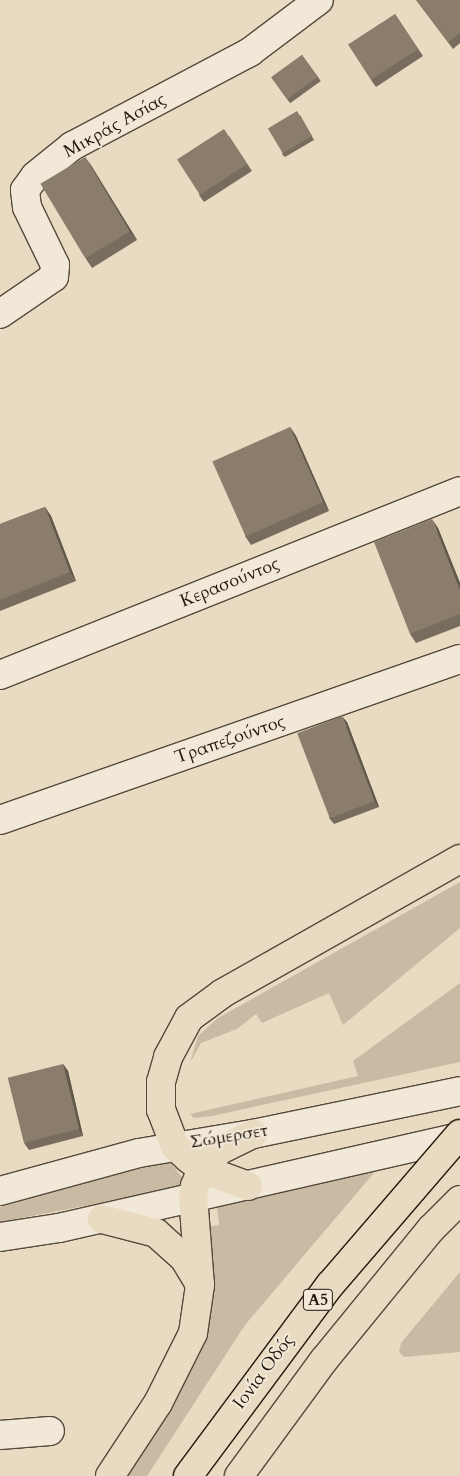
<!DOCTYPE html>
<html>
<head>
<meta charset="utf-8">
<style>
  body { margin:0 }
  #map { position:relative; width:460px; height:1476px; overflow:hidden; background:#e9dbc1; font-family:Cardo,serif }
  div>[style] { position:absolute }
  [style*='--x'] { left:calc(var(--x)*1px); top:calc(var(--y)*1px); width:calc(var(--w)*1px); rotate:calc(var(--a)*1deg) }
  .green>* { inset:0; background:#c8baa3 }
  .roads { filter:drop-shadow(1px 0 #55493c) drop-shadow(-1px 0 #55493c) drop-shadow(0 1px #55493c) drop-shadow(0 -1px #55493c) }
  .minor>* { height:28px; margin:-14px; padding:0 14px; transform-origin:14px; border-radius:14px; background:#f1e8d7 }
  .highway>* { height:28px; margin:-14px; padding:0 14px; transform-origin:14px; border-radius:14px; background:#e9dbc1 }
  .bridges { filter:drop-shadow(1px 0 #24180f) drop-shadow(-1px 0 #24180f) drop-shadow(0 1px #24180f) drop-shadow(0 -1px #24180f) }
  .highway-bridge>* { height:28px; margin:-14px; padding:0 14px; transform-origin:14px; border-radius:14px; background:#e9dbc1 }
  .wall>* { inset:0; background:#776c5d; transform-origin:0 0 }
  .shaded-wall>* { inset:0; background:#61584c }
  .building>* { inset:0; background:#8a7d6c; transform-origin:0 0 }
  span { translate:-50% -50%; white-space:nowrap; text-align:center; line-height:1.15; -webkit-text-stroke:4px #f1e8d7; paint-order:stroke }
  .shield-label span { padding:1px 4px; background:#f1e8d7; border:1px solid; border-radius:4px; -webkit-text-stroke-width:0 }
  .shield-label { font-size:16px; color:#24180f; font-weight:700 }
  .street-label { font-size:18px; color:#24180f }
</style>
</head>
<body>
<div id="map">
  <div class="green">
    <div style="clip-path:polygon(460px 882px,460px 928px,343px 1025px,329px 993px,262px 1023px,256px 1014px,237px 1029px,201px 1043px,190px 1063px,198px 1036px,218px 1018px)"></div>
    <div style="clip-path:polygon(460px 983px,460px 1062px,212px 1116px,194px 1118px,190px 1114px,358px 1076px,353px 1061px)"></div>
    <div style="clip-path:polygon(170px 1162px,189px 1186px,0 1222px,0 1207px,98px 1178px)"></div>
    <div style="clip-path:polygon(378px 1168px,245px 1325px,147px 1476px,124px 1476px,207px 1335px,213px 1288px,207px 1227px,219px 1225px,217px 1206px)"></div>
    <div style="clip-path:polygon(460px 1272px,460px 1352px,404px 1357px,399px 1352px,401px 1343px)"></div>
  </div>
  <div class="roads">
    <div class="minor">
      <div style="--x:0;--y:314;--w:65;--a:-34.4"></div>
      <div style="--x:54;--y:277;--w:12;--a:-85"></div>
      <div style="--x:55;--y:265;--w:64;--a:-115.8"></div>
      <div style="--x:27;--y:207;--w:17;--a:-97"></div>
      <div style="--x:25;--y:190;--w:17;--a:-54"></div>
      <div style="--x:35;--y:176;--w:48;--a:-39"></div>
      <div style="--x:72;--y:146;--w:201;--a:-27.8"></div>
      <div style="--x:250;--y:52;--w:86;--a:-37"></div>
      <div style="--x:0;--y:675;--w:495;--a:-21.8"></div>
      <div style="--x:0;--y:820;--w:487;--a:-19.3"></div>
      <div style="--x:0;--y:1191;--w:144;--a:-15.3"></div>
      <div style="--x:139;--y:1153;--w:116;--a:-9.5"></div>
      <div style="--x:253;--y:1134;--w:211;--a:-11.7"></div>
      <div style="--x:0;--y:1237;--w:60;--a:-8.7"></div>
      <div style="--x:59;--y:1228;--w:411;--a:-12.8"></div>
      <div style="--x:0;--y:1435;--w:50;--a:-4.6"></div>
    </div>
    <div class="highway">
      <div style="--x:248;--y:1186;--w:49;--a:-159.7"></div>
      <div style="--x:202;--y:1169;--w:18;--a:-142"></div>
      <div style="--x:188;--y:1158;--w:18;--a:-137"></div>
      <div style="--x:175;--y:1146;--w:39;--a:-111"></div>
      <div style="--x:161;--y:1110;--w:28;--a:-90"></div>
      <div style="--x:161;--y:1082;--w:26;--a:-74"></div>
      <div style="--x:168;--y:1057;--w:44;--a:-61.7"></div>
      <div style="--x:189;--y:1018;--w:42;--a:-36.3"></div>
      <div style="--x:223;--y:993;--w:272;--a:-29.5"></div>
      <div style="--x:102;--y:1219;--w:56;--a:14.5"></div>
      <div style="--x:156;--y:1233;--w:38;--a:42"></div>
      <div style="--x:184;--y:1258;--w:29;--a:59"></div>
      <div style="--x:110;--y:1476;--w:87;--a:-56.7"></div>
      <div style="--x:158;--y:1403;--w:78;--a:-63.4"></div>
      <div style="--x:193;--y:1333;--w:49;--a:-81.7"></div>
      <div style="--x:200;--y:1285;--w:88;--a:-94.5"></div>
      <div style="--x:193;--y:1197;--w:11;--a:-80"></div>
      <div style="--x:195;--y:1186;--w:18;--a:-68"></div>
      <div style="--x:202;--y:1169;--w:26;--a:-47"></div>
      <div style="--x:220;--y:1150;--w:37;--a:-26"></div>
      <div style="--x:239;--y:1476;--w:144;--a:-53.8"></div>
      <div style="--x:324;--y:1360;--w:169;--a:-50.8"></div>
      <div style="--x:431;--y:1229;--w:41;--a:-45"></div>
    </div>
  </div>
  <div class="bridges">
    <div class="highway-bridge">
      <div style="--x:188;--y:1476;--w:238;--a:-53.4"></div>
      <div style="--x:330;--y:1285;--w:199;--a:-49.3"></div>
    </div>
  </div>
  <div class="wall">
    <div style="clip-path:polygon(416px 0,460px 0,460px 43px,453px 49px)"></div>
    <div style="clip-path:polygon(395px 14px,423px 56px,376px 87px,371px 80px)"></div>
    <div style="left:302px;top:55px;width:32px;height:38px;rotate:54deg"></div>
    <div style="clip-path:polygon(300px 115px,314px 140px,285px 157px,282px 154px)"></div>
    <div style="clip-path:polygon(229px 136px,252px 171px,204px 202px,199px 195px)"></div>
    <div style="clip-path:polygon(85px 157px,137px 240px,92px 268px,86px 259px)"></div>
    <div style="clip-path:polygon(290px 427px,296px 436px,329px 511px,251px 545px,245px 536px)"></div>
    <div style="clip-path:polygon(45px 507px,51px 516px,76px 581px,0 611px,0 524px)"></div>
    <div style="clip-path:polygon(438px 528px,460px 583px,460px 626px,416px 643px,410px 634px)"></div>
    <div style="clip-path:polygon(347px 722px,379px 807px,334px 824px,329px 818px)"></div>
    <div style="clip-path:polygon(63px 1064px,68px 1071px,83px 1136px,29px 1150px,24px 1143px)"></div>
  </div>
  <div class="shaded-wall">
    <div style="clip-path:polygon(85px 157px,91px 165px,137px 240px,130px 232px)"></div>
    <div style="clip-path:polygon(290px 427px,296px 436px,329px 511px,323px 502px)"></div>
    <div style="clip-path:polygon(45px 507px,51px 516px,76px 581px,70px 572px)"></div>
    <div style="clip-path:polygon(432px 519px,438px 528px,460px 583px,460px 590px)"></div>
    <div style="clip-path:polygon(342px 716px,347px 722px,379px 807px,374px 801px)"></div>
    <div style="clip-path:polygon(63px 1064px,68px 1071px,83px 1136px,79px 1129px)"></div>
  </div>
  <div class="building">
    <div style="clip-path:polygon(417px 0,460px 0,460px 33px,448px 42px)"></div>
    <div style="left:395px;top:14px;width:42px;height:56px;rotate:57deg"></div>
    <div style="left:302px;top:55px;width:27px;height:38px;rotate:54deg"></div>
    <div style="left:297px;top:111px;width:29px;height:34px;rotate:59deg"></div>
    <div style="left:224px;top:129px;width:42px;height:56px;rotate:57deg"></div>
    <div style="left:85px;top:157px;width:87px;height:52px;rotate:59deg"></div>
    <div style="left:290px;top:427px;width:82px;height:85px;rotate:66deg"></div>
    <div style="clip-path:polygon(45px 507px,70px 572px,0 600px,0 524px)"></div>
    <div style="clip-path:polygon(432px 519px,460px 590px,460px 614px,410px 634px,374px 542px)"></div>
    <div style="left:342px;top:716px;width:91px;height:48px;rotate:69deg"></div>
    <div style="left:63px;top:1064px;width:67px;height:57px;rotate:76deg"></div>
  </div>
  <div class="shield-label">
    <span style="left:318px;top:1300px">Α5</span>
  </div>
  <div class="street-label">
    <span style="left:115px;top:126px;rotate:-29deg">Μικράς Ασίας</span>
    <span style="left:230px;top:583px;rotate:-22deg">Κερασούντος</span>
    <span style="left:230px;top:740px;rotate:-19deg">Τραπεζούντος</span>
    <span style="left:229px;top:1137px;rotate:-9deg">Σώμερσετ</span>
    <span style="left:264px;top:1372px;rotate:-53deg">Ιονία Οδός</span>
  </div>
</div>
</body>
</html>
